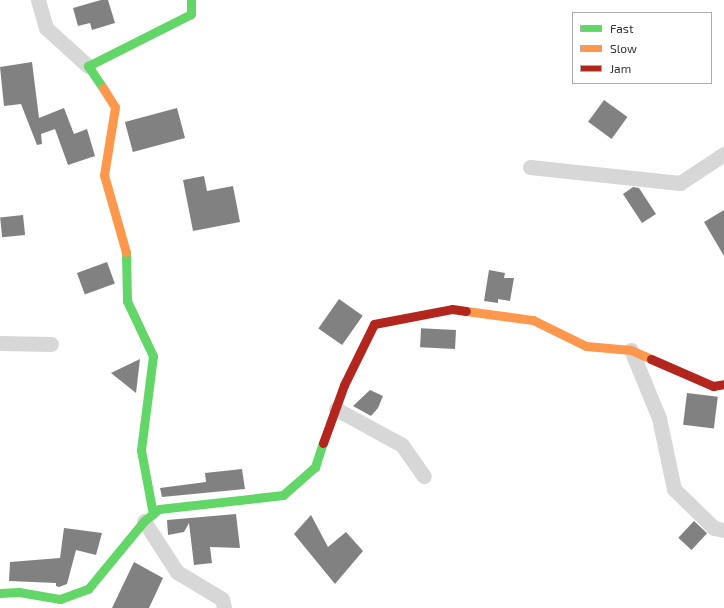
<!DOCTYPE html>
<html>
<head>
<meta charset="utf-8">
<style>
  body { margin:0 }
  #map { position:relative; width:724px; height:608px; overflow:hidden; background:#fff; font-family:"Exo 2",sans-serif }
  div>[style] { position:absolute }
  [style*='--x'] { left:calc(var(--x)*1px); top:calc(var(--y)*1px); width:calc(var(--w)*1px); rotate:calc(var(--a)*1deg) }
  .building>* { inset:0; background:#818181; transform-origin:0 0 }
  .street>* { height:15px; margin:-7.5px; padding:0 7.5px; transform-origin:7.5px; border-radius:7.5px; background:#d7d7d7 }
  .fast>* { height:9px; margin:-4.5px; padding:0 4.5px; transform-origin:4.5px; border-radius:4.5px; background:#63d668 }
  .slow>* { height:9px; margin:-4.5px; padding:0 4.5px; transform-origin:4.5px; border-radius:4.5px; background:#ff974d }
  .jam>* { height:9px; margin:-4.5px; padding:0 4.5px; transform-origin:4.5px; border-radius:4.5px; background:#b3261e }
  span { translate:-50% -50%; white-space:nowrap; text-align:center; line-height:1.15; -webkit-text-stroke:4px #fff; paint-order:stroke }
  .legend { position:absolute; left:572px; top:12px; width:140px; height:72px; box-sizing:border-box; background:#fff; border:1px solid #adadad; margin:0; padding:5px 7px; list-style:none; font-size:12px; color:#333 }
  .legend li { display:flex; align-items:center; gap:8px; height:20px }
  .legend b { width:20px; border:1px solid #adadad }
</style>
</head>
<body>
<div id="map">
  <div class="building">
    <div style="clip-path:polygon(101px 0,108px 0,115px 23px,92px 30px,90px 23px,78px 26px,73px 8px)"></div>
    <div style="clip-path:polygon(32px 62px,39px 118px,64px 108px,74px 134px,87px 129px,95px 156px,68px 165px,55px 129px,41px 134px,42px 144px,37px 145px,21px 104px,4px 106px,0 67px)"></div>
    <div style="left:604px;top:100px;width:29px;height:27px;rotate:36deg"></div>
    <div style="left:177px;top:108px;width:31px;height:54px;rotate:75deg"></div>
    <div style="clip-path:polygon(204px 176px,207px 191px,233px 186px,240px 222px,193px 231px,183px 180px)"></div>
    <div style="clip-path:polygon(633px 187px,639px 188px,656px 214px,642px 223px,623px 194px)"></div>
    <div style="clip-path:polygon(724px 210px,724px 256px,704px 222px)"></div>
    <div style="left:23px;top:215px;width:20px;height:23px;rotate:84deg"></div>
    <div style="left:107px;top:262px;width:23px;height:32px;rotate:70deg"></div>
    <div style="clip-path:polygon(489px 270px,505px 273px,504px 278px,514px 278px,510px 301px,498px 299px,498px 303px,484px 301px)"></div>
    <div style="left:339px;top:299px;width:29px;height:36px;rotate:35deg"></div>
    <div style="left:456px;top:330px;width:19px;height:35px;rotate:93deg"></div>
    <div style="clip-path:polygon(140px 359px,136px 393px,111px 373px)"></div>
    <div style="clip-path:polygon(370px 390px,383px 396px,378px 408px,371px 416px,353px 406px)"></div>
    <div style="left:687px;top:393px;width:31px;height:32px;rotate:7deg"></div>
    <div style="clip-path:polygon(242px 469px,245px 489px,162px 497px,160px 488px,206px 482px,205px 473px)"></div>
    <div style="clip-path:polygon(236px 514px,240px 548px,210px 547px,212px 563px,194px 565px,189px 523px,184px 532px,168px 535px,167px 520px)"></div>
    <div style="clip-path:polygon(311px 515px,328px 547px,346px 532px,363px 551px,335px 584px,294px 534px)"></div>
    <div style="left:694px;top:521px;width:18px;height:23px;rotate:43deg"></div>
    <div style="clip-path:polygon(64px 528px,102px 533px,96px 555px,76px 550px,67px 584px,59px 587px,56px 586px,56px 583px,9px 581px,10px 562px,60px 558px)"></div>
    <div style="clip-path:polygon(134px 562px,163px 578px,149px 608px,112px 608px)"></div>
  </div>
  <div class="street">
    <div style="--x:38;--y:0;--w:29;--a:74"></div>
    <div style="--x:46;--y:28;--w:57;--a:42.1"></div>
    <div style="--x:530;--y:167;--w:151;--a:6.1"></div>
    <div style="--x:680;--y:183;--w:53;--a:-33.4"></div>
    <div style="--x:0;--y:343;--w:51;--a:1.1"></div>
    <div style="--x:631;--y:350;--w:74;--a:67.6"></div>
    <div style="--x:659;--y:418;--w:73;--a:78.1"></div>
    <div style="--x:674;--y:489;--w:56;--a:44.3"></div>
    <div style="--x:714;--y:528;--w:10;--a:11"></div>
    <div style="--x:336;--y:409;--w:75;--a:28.6"></div>
    <div style="--x:402;--y:445;--w:38;--a:55"></div>
    <div style="--x:144;--y:521;--w:61;--a:57.1"></div>
    <div style="--x:177;--y:572;--w:52;--a:31"></div>
    <div style="--x:222;--y:599;--w:9;--a:77"></div>
  </div>
  <div class="fast">
    <div style="--x:103;--y:88;--w:27;--a:-124"></div>
    <div style="--x:88;--y:66;--w:115;--a:-26.8"></div>
    <div style="--x:191;--y:14;--w:14;--a:-90"></div>
    <div style="--x:126;--y:252;--w:49;--a:88.8"></div>
    <div style="--x:127;--y:301;--w:61;--a:64.7"></div>
    <div style="--x:153;--y:356;--w:95;--a:97.3"></div>
    <div style="--x:141;--y:450;--w:65;--a:79.4"></div>
    <div style="--x:0;--y:593;--w:19;--a:-3"></div>
    <div style="--x:19;--y:592;--w:42;--a:9.7"></div>
    <div style="--x:60;--y:599;--w:30;--a:-20"></div>
    <div style="--x:88;--y:589;--w:88;--a:-50.5"></div>
    <div style="--x:144;--y:521;--w:19;--a:-39"></div>
    <div style="--x:159;--y:509;--w:125;--a:-6.4"></div>
    <div style="--x:283;--y:495;--w:43;--a:-41.2"></div>
    <div style="--x:315;--y:467;--w:25;--a:-72"></div>
  </div>
  <div class="slow">
    <div style="--x:103;--y:88;--w:22;--a:58"></div>
    <div style="--x:115;--y:107;--w:69;--a:99.2"></div>
    <div style="--x:104;--y:175;--w:80;--a:74.1"></div>
    <div style="--x:466;--y:311;--w:68;--a:7.7"></div>
    <div style="--x:533;--y:320;--w:59;--a:26.1"></div>
    <div style="--x:586;--y:346;--w:45;--a:5.1"></div>
    <div style="--x:631;--y:350;--w:22;--a:24"></div>
  </div>
  <div class="jam">
    <div style="--x:651;--y:359;--w:68;--a:23.5"></div>
    <div style="--x:713;--y:386;--w:11;--a:-10"></div>
    <div style="--x:323;--y:443;--w:62;--a:-70.1"></div>
    <div style="--x:344;--y:385;--w:68;--a:-63.8"></div>
    <div style="--x:374;--y:324;--w:79;--a:-10.9"></div>
    <div style="--x:452;--y:309;--w:14;--a:8"></div>
  </div>
  <ul class="legend">
  <li><b style="height:5px;background:#63d668"></b>Fast</li>
  <li><b style="height:5px;background:#ff974d"></b>Slow</li>
  <li><b style="height:5px;background:#b3261e"></b>Jam</li>
  </ul>
</div>
</body>
</html>
